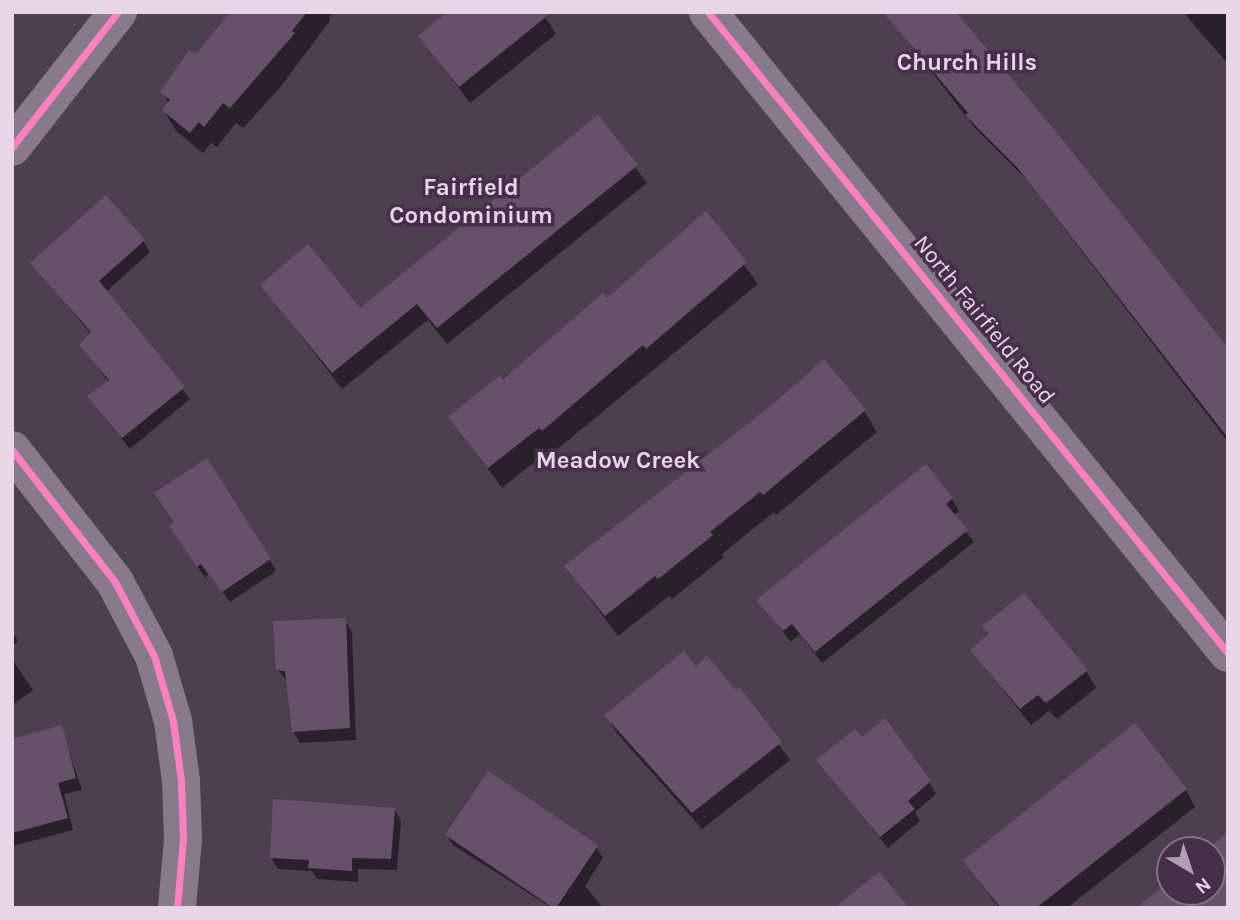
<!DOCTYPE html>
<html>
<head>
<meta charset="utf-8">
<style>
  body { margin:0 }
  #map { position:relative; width:1240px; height:920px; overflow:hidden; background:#4d3f4f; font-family:Karla,sans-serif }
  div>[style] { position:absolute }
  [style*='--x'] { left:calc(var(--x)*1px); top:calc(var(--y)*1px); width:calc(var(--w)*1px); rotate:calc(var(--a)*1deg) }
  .shadow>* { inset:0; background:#0007 }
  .building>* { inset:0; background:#67516a; transform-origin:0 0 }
  .street>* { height:38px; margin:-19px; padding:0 19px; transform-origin:19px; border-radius:19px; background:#877b89 }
  .secondary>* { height:38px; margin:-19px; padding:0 19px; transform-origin:19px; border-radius:19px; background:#877b89 }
  .cycleway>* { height:7px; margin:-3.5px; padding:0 3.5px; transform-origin:3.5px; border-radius:3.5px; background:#ff80c0 }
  span { translate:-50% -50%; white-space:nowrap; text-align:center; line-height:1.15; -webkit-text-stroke:7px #472e4a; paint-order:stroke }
  .street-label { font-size:23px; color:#e6d6e8 }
  .neighbourhood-label { font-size:24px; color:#e6d6e8; font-weight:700 }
  .frame { position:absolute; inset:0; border:14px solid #e6d6e8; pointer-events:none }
  .north { position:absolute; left:1156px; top:836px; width:70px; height:70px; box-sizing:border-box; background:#472e4a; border:2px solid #877189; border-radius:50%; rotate:141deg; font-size:19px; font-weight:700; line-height:28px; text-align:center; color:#e6d6e8 }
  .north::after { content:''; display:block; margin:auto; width:24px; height:32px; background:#b0a1b2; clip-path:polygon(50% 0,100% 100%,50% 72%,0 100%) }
</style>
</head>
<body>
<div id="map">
  <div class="shadow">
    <div style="clip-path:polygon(233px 12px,331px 12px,329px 22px,278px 90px,243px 128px,236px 123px,217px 147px,211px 143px,203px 153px,176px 131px,164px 110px,169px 104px,163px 92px,190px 52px,196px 56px)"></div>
    <div style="clip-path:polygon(542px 12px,556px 34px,470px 103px,420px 36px)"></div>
    <div style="clip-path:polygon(885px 12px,1228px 351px,1228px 442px,1027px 180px,975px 128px)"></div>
    <div style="clip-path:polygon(1185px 12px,1228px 12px,1228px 64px,1188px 18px)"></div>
    <div style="clip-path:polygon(598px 118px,647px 183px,447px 344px,428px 320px,342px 389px,262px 285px,360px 310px)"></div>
    <div style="clip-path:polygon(706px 214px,758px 284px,555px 451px,552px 448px,502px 488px,450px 417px,607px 301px)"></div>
    <div style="clip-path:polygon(143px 241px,150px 252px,106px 292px,190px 399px,130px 449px,89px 397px,109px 382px,81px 345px,91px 334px,32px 263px)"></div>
    <div style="clip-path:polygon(864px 411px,877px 432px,776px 515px,774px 512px,722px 554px,724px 557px,672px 599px,669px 596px,618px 636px,566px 567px)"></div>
    <div style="clip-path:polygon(925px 467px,952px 499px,959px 511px,953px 515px,974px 542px,822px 663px,800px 634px,791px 642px,758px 600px)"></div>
    <div style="clip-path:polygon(175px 523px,270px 560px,276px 571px,230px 602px,209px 574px,205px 578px,178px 538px)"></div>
    <div style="clip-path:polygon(345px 620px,352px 632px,356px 740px,300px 743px,293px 731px,288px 682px,278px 670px)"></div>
    <div style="clip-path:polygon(984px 627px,1086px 671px,1096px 688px,1057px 719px,1049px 711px,1031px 725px,972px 651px,990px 636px)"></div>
    <div style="clip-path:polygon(12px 631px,18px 641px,12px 646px)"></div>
    <div style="clip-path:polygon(12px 659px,33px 690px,12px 705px)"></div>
    <div style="clip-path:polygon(696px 669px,735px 691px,739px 690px,790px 760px,702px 829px,616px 732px,606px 715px)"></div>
    <div style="clip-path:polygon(61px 727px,82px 790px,64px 794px,73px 830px,13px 846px,12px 741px)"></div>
    <div style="clip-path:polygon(862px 740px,929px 782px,936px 794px,915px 812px,920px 821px,888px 848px,818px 760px)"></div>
    <div style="clip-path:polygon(1186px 790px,1195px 807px,1067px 908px,999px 908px,965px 861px)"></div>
    <div style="clip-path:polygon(394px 809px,401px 821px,397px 870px,358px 869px,358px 882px,317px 879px,312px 871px,278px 869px,271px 858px)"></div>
    <div style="clip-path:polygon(446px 834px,596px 846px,603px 858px,585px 886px,603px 908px,552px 908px,453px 845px)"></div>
  </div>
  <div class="building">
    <div style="clip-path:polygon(230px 12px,307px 12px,292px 31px,295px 33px,230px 108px,223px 103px,204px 127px,199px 122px,190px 133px,162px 110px,170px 100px,160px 92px,189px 50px,196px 54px)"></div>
    <div style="clip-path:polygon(447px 12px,552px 12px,459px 87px,418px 36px)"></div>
    <div style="clip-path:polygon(883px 12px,956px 12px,1057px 133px,1228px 348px,1228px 438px,1017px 167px,965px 115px,968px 113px)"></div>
    <div style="clip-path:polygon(598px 115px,638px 165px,437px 328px,417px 304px,332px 373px,260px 285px,308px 244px,360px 308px)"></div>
    <div style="clip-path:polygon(106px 195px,145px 240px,99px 281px,185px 387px,122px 438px,87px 396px,109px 380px,79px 345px,91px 332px,30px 263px)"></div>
    <div style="clip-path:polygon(706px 211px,747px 262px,646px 349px,643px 345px,542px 431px,539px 428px,488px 468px,448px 417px,500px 375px,503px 379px,603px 293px,607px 298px)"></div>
    <div style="clip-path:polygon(824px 359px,866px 410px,763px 495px,760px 492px,710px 532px,713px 535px,658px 579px,655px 576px,605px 616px,564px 566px,772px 405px)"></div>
    <div style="clip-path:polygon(207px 458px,271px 559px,222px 592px,201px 564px,197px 567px,169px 526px,174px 522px,154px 493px)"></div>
    <div style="clip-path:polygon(926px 464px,953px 498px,946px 504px,968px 530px,815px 652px,792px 624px,783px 631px,756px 600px)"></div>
    <div style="clip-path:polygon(1024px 593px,1088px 670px,1046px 703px,1038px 695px,1020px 709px,970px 650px,989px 634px,982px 626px)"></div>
    <div style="clip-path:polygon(346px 618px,350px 728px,292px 732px,285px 671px,276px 670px,273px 621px)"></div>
    <div style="clip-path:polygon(684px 651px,696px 666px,707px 656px,735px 689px,740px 688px,782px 742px,692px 813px,604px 715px)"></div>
    <div style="clip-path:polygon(885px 718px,931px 781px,908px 801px,915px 809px,880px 837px,816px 760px,855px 729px,862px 737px)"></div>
    <div style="clip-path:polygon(1135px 723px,1187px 789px,1036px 908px,1001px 908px,963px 861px)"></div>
    <div style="clip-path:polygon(62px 725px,76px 778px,58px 783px,68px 818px,12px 833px,12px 739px)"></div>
    <div style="left:488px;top:771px;width:133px;height:77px;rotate:34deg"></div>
    <div style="clip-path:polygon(273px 799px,395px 808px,391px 859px,352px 858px,352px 871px,308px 868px,309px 860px,270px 858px)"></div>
    <div style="clip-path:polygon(1228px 832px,1228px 908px,1137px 908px,1170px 880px,1170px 892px,1212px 892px,1212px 850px,1206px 850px)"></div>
    <div style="clip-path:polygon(879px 872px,909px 908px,834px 908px)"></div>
  </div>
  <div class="street">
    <div style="--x:12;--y:147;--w:172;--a:-51.9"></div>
    <div style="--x:12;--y:450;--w:167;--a:52"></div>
    <div style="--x:115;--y:582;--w:84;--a:62.2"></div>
    <div style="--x:154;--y:656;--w:68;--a:73.7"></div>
    <div style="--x:173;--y:721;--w:61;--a:82.4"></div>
    <div style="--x:181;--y:781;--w:58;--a:88"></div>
    <div style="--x:183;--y:839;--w:69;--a:95"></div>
  </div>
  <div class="secondary">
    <div style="--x:708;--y:12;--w:825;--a:50.95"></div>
  </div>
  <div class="cycleway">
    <div style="--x:708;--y:12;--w:825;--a:50.95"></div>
    <div style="--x:12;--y:147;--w:172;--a:-51.9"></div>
    <div style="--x:12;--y:450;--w:167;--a:52"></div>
    <div style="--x:115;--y:582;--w:84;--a:62.2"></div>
    <div style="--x:154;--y:656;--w:68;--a:73.7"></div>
    <div style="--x:173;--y:721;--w:61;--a:82.4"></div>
    <div style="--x:181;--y:781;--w:58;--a:88"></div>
    <div style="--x:183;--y:839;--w:69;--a:95"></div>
  </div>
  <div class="street-label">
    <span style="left:984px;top:320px;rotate:51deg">North Fairfield Road</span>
  </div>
  <div class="neighbourhood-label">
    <span style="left:967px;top:63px">Church Hills</span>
    <span style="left:471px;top:202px">Fairfield<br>Condominium</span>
    <span style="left:618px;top:461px">Meadow Creek</span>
  </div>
  <div class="frame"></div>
  <div class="north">N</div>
</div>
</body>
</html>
